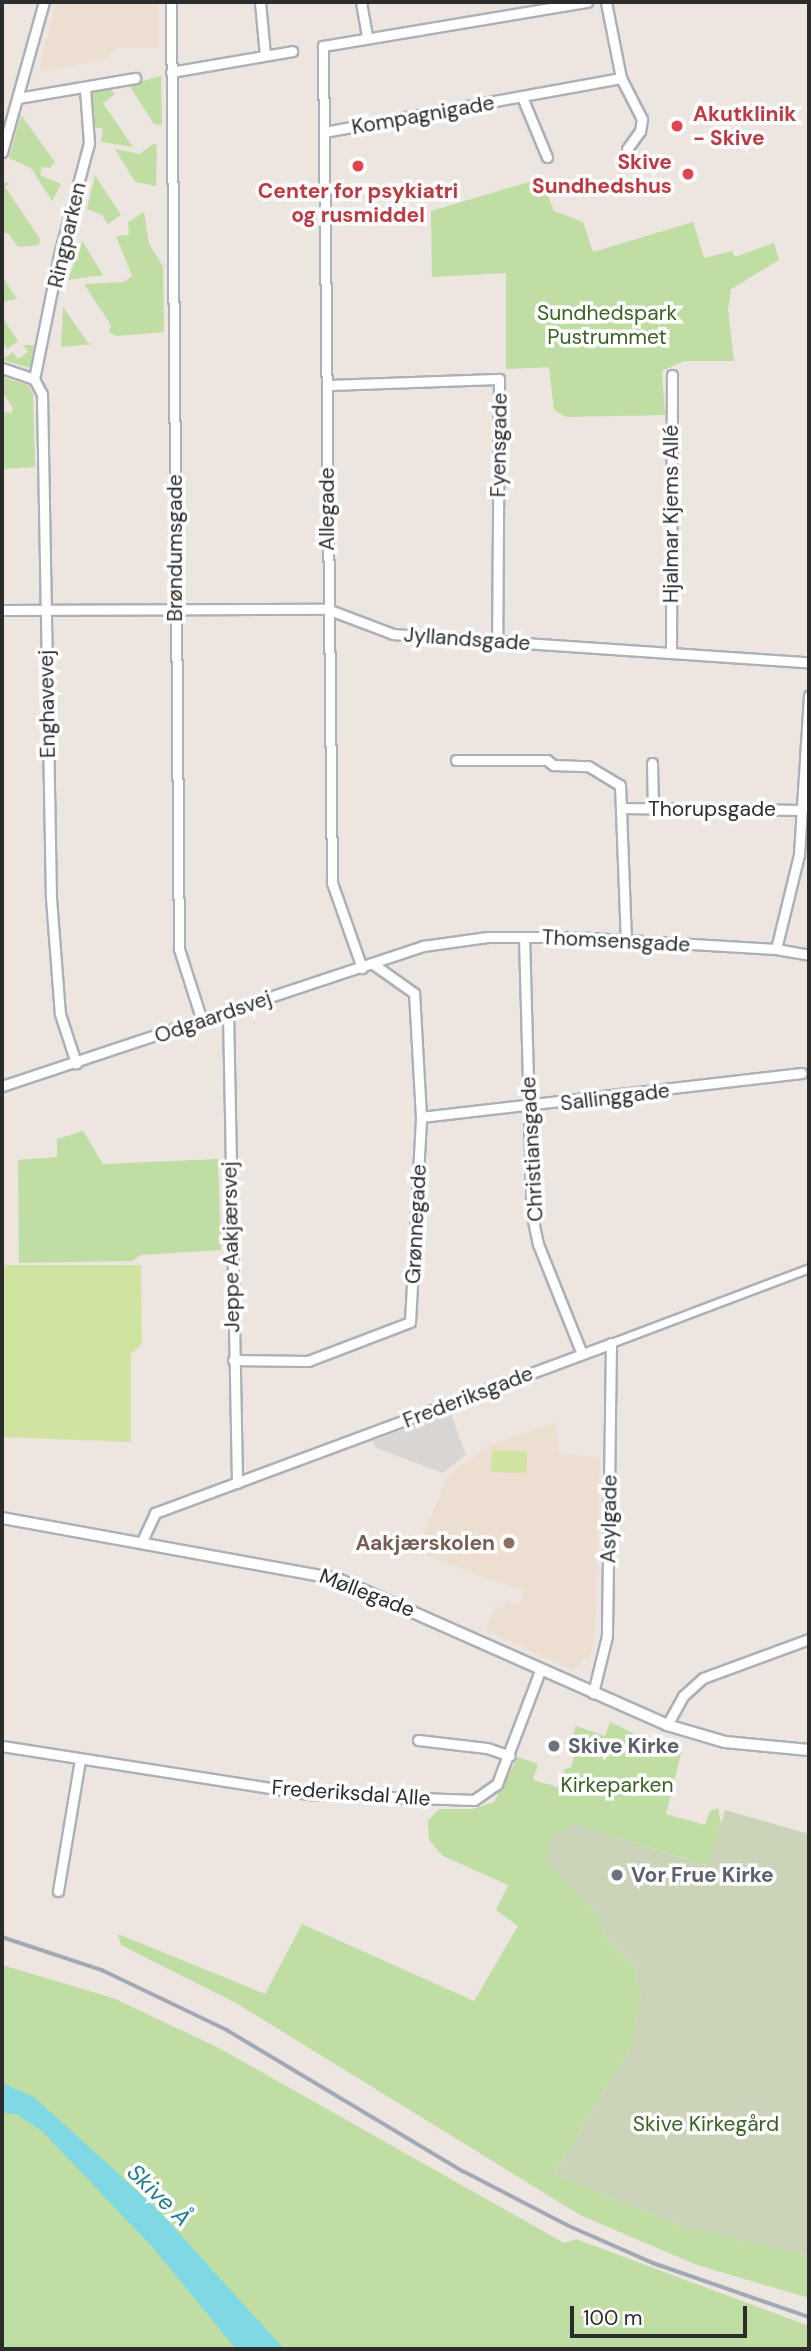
<!DOCTYPE html>
<html>
<head>
<meta charset="utf-8">
<style>
  body { margin:0 }
  #map { position:relative; width:811px; height:2351px; overflow:hidden; background:#ece5e0; font-family:"DM Sans",sans-serif }
  div>[style] { position:absolute }
  [style*='--x'] { left:calc(var(--x)*1px); top:calc(var(--y)*1px); width:calc(var(--w)*1px); rotate:calc(var(--a)*1deg) }
  .education>* { inset:0; background:#ecdfd2 }
  .green>* { inset:0; background:#c0dda3 }
  .cemetery>* { inset:0; background:#cbd4b9 }
  .pitch>* { inset:0; background:#d1e3a0; transform-origin:0 0 }
  .plaza>* { inset:0; background:#d9d5d3 }
  .water>* { inset:0; background:#7fd8e3 }
  .roads { filter:drop-shadow(2px 0 #adb0b7) drop-shadow(-2px 0 #adb0b7) drop-shadow(0 2px #adb0b7) drop-shadow(0 -2px #adb0b7) }
  .pedestrian>* { height:7px; margin:-3.5px; padding:0 3.5px; transform-origin:3.5px; border-radius:3.5px; background:#fff }
  .minor>* { height:9px; margin:-4.5px; padding:0 4.5px; transform-origin:4.5px; border-radius:4.5px; background:#fff }
  .tertiary>* { height:10px; margin:-5px; padding:0 5px; transform-origin:5px; border-radius:5px; background:#fff }
  .rail>* { height:3.5px; margin:-1.75px; padding:0 1.75px; transform-origin:1.75px; border-radius:1.75px; background:#a3a9b4 }
  .dots>* { width:19px; height:19px; translate:-50% -50%; box-sizing:border-box; border:4px solid #fff; border-radius:50% }
  span { translate:-50% -50%; white-space:nowrap; text-align:center; line-height:1.15; -webkit-text-stroke:7px #fff; paint-order:stroke }
  .health-label { font-size:21px; color:#be3a42; font-weight:700 }
  .left { translate:0 -50%; text-align:left }
  .right { translate:-100% -50%; text-align:right }
  .street-label { font-size:21px; color:#2c2c2c }
  .park-label { font-size:21px; color:#3a6323 }
  .education-label { font-size:21px; color:#785e54; font-weight:700 }
  .worship-label { font-size:21px; color:#5b616d; font-weight:700 }
  .water-label { font-size:23px; color:#1c7b91; font-style:italic }
  .frame { position:absolute; inset:0; border:4px solid #2c2c2c; pointer-events:none }
  .scale { position:absolute; left:570px; top:2306px; width:177px; height:32px; box-sizing:border-box; border:4px solid #2c2c2c; border-top:0; padding-left:9px; font-size:21px; line-height:24px; white-space:nowrap; color:#2c2c2c; -webkit-text-stroke:5px #fff; paint-order:stroke }
</style>
</head>
<body>
<div id="map">
  <div class="education">
    <div style="clip-path:polygon(56px 2px,159px 2px,159px 48px,119px 48px,103px 60px,39px 71px)"></div>
    <div style="clip-path:polygon(556px 1423px,559px 1454px,600px 1457px,595px 1633px,590px 1659px,583px 1658px,574px 1671px,486px 1630px,496px 1606px,503px 1609px,507px 1601px,519px 1606px,524px 1591px,417px 1552px,448px 1475px,491px 1445px)"></div>
  </div>
  <div class="green">
    <div style="clip-path:polygon(161px 76px,162px 125px,154px 124px,129px 85px)"></div>
    <div style="clip-path:polygon(110px 89px,115px 94px,103px 103px,133px 147px,101px 142px,103px 129px,93px 127px,92px 93px)"></div>
    <div style="clip-path:polygon(21px 115px,55px 162px,50px 168px,42px 167px,40px 175px,61px 184px,52px 201px,31px 168px,9px 158px)"></div>
    <div style="clip-path:polygon(153px 144px,157px 145px,156px 186px,135px 182px,115px 149px,140px 154px)"></div>
    <div style="clip-path:polygon(95px 175px,121px 215px,108px 224px,102px 215px,87px 209px)"></div>
    <div style="clip-path:polygon(2px 181px,9px 184px,5px 187px,40px 239px,39px 245px,18px 247px,9px 234px,2px 232px)"></div>
    <div style="clip-path:polygon(532px 181px,545px 188px,554px 211px,583px 222px,593px 252px,693px 222px,704px 258px,732px 251px,735px 257px,774px 243px,779px 260px,731px 289px,728px 309px,734px 361px,684px 361px,662px 371px,665px 415px,566px 417px,554px 410px,549px 367px,506px 369px,506px 273px,432px 277px,431px 211px)"></div>
    <div style="clip-path:polygon(144px 212px,149px 244px,163px 266px,164px 332px,116px 336px,109px 332px,111px 325px,84px 284px,124px 282px,132px 276px,116px 236px,129px 235px,128px 222px)"></div>
    <div style="clip-path:polygon(82px 241px,103px 275px,68px 280px)"></div>
    <div style="clip-path:polygon(2px 276px,17px 299px,2px 302px)"></div>
    <div style="clip-path:polygon(63px 307px,88px 343px,94px 344px,61px 347px)"></div>
    <div style="clip-path:polygon(2px 317px,18px 341px,7px 349px,2px 340px)"></div>
    <div style="clip-path:polygon(23px 345px,40px 345px,34px 369px,2px 360px,13px 352px,18px 359px,28px 352px)"></div>
    <div style="clip-path:polygon(2px 377px,28px 385px,33px 394px,35px 467px,2px 469px,4px 412px,12px 413px,13px 408px,2px 391px)"></div>
    <div style="clip-path:polygon(83px 1131px,103px 1164px,218px 1159px,221px 1250px,141px 1255px,132px 1261px,19px 1263px,18px 1160px,57px 1157px,57px 1139px)"></div>
    <div style="clip-path:polygon(610px 1722px,660px 1746px,683px 1746px,666px 1814px,705px 1825px,710px 1811px,718px 1808px,721px 1823px,709px 1866px,575px 1824px,545px 1859px,597px 1914px,605px 1936px,634px 1966px,641px 1996px,631px 2047px,554px 2174px,681px 2226px,809px 2256px,809px 2298px,697px 2265px,580px 2215px,236px 2003px,121px 1945px,118px 1934px,265px 1994px,302px 1924px,474px 2001px,518px 1926px,496px 1910px,508px 1885px,443px 1856px,429px 1840px,428px 1820px,439px 1809px,473px 1809px,494px 1802px,518px 1757px,538px 1764px,533px 1780px,558px 1787px,565px 1769px,571px 1767px,575px 1752px,568px 1749px,576px 1726px,605px 1736px)"></div>
    <div style="clip-path:polygon(2px 1965px,113px 1998px,219px 2048px,564px 2243px,576px 2239px,809px 2326px,809px 2349px,2px 2349px)"></div>
  </div>
  <div class="cemetery">
    <div style="clip-path:polygon(725px 1810px,809px 1834px,809px 2256px,681px 2226px,554px 2174px,631px 2047px,641px 1996px,634px 1966px,605px 1936px,597px 1914px,545px 1860px,553px 1834px,575px 1824px,708px 1866px)"></div>
  </div>
  <div class="pitch">
    <div style="clip-path:polygon(2px 1265px,141px 1265px,142px 1343px,131px 1354px,131px 1442px,2px 1437px)"></div>
    <div style="left:492px;top:1450px;width:35px;height:22px;rotate:2deg"></div>
  </div>
  <div class="plaza">
    <div style="clip-path:polygon(450px 1412px,466px 1455px,443px 1473px,376px 1448px,373px 1441px)"></div>
  </div>
  <div class="water">
    <div style="clip-path:polygon(2px 2083px,34px 2097px,157px 2209px,284px 2349px,236px 2349px,154px 2249px,42px 2131px,16px 2114px,2px 2113px)"></div>
  </div>
  <div class="roads">
    <div class="pedestrian">
      <div style="--x:611;--y:1343;--w:212;--a:-20.7"></div>
    </div>
    <div class="minor">
      <div style="--x:171;--y:2;--w:947;--a:89.52"></div>
      <div style="--x:179;--y:949;--w:76;--a:72.3"></div>
      <div style="--x:260;--y:2;--w:53;--a:84.6"></div>
      <div style="--x:361;--y:2;--w:36;--a:80"></div>
      <div style="--x:171;--y:72;--w:123;--a:-9.8"></div>
      <div style="--x:621;--y:78;--w:46;--a:62.9"></div>
      <div style="--x:642;--y:119;--w:12;--a:99"></div>
      <div style="--x:640;--y:131;--w:22;--a:126"></div>
      <div style="--x:522;--y:97;--w:65;--a:67.4"></div>
      <div style="--x:18;--y:98;--w:119;--a:-9.7"></div>
      <div style="--x:324;--y:132;--w:302;--a:-10.3"></div>
      <div style="--x:621;--y:78;--w:77;--a:-101.2"></div>
      <div style="--x:2;--y:152;--w:156;--a:-74.4"></div>
      <div style="--x:2;--y:368;--w:34;--a:19"></div>
      <div style="--x:34;--y:379;--w:17;--a:62"></div>
      <div style="--x:42;--y:394;--w:504;--a:88.98"></div>
      <div style="--x:51;--y:898;--w:116;--a:85.6"></div>
      <div style="--x:60;--y:1014;--w:52;--a:71.9"></div>
      <div style="--x:34;--y:379;--w:126;--a:-78.6"></div>
      <div style="--x:59;--y:255;--w:116;--a:-75"></div>
      <div style="--x:89;--y:143;--w:54;--a:-94.2"></div>
      <div style="--x:327;--y:385;--w:172;--a:-2"></div>
      <div style="--x:499;--y:379;--w:262;--a:90.4"></div>
      <div style="--x:2;--y:610;--w:325;--a:-0.2"></div>
      <div style="--x:327;--y:609;--w:71;--a:20.7"></div>
      <div style="--x:393;--y:634;--w:417;--a:3.9"></div>
      <div style="--x:671;--y:653;--w:278;--a:-89.8"></div>
      <div style="--x:456;--y:760;--w:91;--a:0"></div>
      <div style="--x:547;--y:760;--w:8;--a:40"></div>
      <div style="--x:553;--y:765;--w:35;--a:2"></div>
      <div style="--x:588;--y:766;--w:37;--a:31"></div>
      <div style="--x:620;--y:785;--w:157;--a:87.8"></div>
      <div style="--x:652;--y:763;--w:46;--a:88.8"></div>
      <div style="--x:622;--y:808;--w:180;--a:0.6"></div>
      <div style="--x:524;--y:937;--w:279;--a:88.4"></div>
      <div style="--x:532;--y:1216;--w:29;--a:78"></div>
      <div style="--x:538;--y:1244;--w:118;--a:68.2"></div>
      <div style="--x:776;--y:949;--w:97;--a:-76.3"></div>
      <div style="--x:799;--y:855;--w:160;--a:-86.4"></div>
      <div style="--x:362;--y:968;--w:90;--a:-109.4"></div>
      <div style="--x:332;--y:883;--w:837;--a:-90.62"></div>
      <div style="--x:323;--y:46;--w:268;--a:-9.5"></div>
      <div style="--x:228;--y:1011;--w:472;--a:88.9"></div>
      <div style="--x:2;--y:1086;--w:444;--a:-18.4"></div>
      <div style="--x:423;--y:946;--w:65;--a:-8"></div>
      <div style="--x:487;--y:937;--w:88;--a:0"></div>
      <div style="--x:575;--y:937;--w:201;--a:3.4"></div>
      <div style="--x:776;--y:949;--w:34;--a:10"></div>
      <div style="--x:421;--y:1117;--w:383;--a:-6.6"></div>
      <div style="--x:233;--y:1360;--w:75;--a:0.8"></div>
      <div style="--x:308;--y:1361;--w:109;--a:-20.9"></div>
      <div style="--x:410;--y:1322;--w:205;--a:-86.9"></div>
      <div style="--x:421;--y:1117;--w:124;--a:-93.2"></div>
      <div style="--x:414;--y:993;--w:50;--a:-144.7"></div>
      <div style="--x:142;--y:1541;--w:31;--a:-65"></div>
      <div style="--x:155;--y:1513;--w:487;--a:-20.4"></div>
      <div style="--x:611;--y:1343;--w:293;--a:90.8"></div>
      <div style="--x:607;--y:1636;--w:59;--a:103.8"></div>
      <div style="--x:667;--y:1725;--w:33;--a:-61"></div>
      <div style="--x:683;--y:1696;--w:27;--a:-42"></div>
      <div style="--x:703;--y:1678;--w:113;--a:-20.2"></div>
      <div style="--x:418;--y:1740;--w:69;--a:6.6"></div>
      <div style="--x:487;--y:1748;--w:24;--a:19"></div>
      <div style="--x:2;--y:1746;--w:312;--a:8.9"></div>
      <div style="--x:310;--y:1794;--w:164;--a:2.1"></div>
      <div style="--x:474;--y:1800;--w:28;--a:-35"></div>
      <div style="--x:497;--y:1784;--w:121;--a:-69.2"></div>
      <div style="--x:58;--y:1891;--w:134;--a:-80.5"></div>
    </div>
    <div class="tertiary">
      <div style="--x:2;--y:1518;--w:341;--a:10.3"></div>
      <div style="--x:338;--y:1579;--w:360;--a:23.9"></div>
      <div style="--x:667;--y:1725;--w:60;--a:16.3"></div>
      <div style="--x:725;--y:1742;--w:84;--a:5.4"></div>
    </div>
  </div>
  <div class="rail">
    <div style="--x:2;--y:1937;--w:105;--a:18.3"></div>
    <div style="--x:102;--y:1970;--w:139;--a:25.6"></div>
    <div style="--x:227;--y:2030;--w:275;--a:30.9"></div>
    <div style="--x:463;--y:2171;--w:117;--a:27.4"></div>
    <div style="--x:567;--y:2225;--w:94;--a:23.8"></div>
    <div style="--x:653;--y:2263;--w:165;--a:19.1"></div>
  </div>
  <div class="dots">
    <div style="left:677px;top:126px;background:#e0444e"></div>
    <div style="left:358px;top:166px;background:#e0444e"></div>
    <div style="left:688px;top:174px;background:#e0444e"></div>
    <div style="left:509px;top:1543px;background:#8d6e63"></div>
    <div style="left:554px;top:1746px;background:#6b7280"></div>
    <div style="left:617px;top:1875px;background:#6b7280"></div>
  </div>
  <div class="health-label">
    <span class="left" style="left:693px;top:126px">Akutklinik<br>- Skive</span>
    <span class="right" style="left:672px;top:174px">Skive<br>Sundhedshus</span>
    <span style="left:358px;top:203px">Center for psykiatri<br>og rusmiddel</span>
  </div>
  <div class="street-label">
    <span style="left:423px;top:115px;rotate:-10deg">Kompagnigade</span>
    <span style="left:67px;top:235px;rotate:-77deg">Ringparken</span>
    <span style="left:499px;top:445px;rotate:-89deg">Fyensgade</span>
    <span style="left:327px;top:509px;rotate:-90deg">Allegade</span>
    <span style="left:671px;top:514px;rotate:-90deg">Hjalmar Kjems Allé</span>
    <span style="left:175px;top:548px;rotate:-90deg">Brøndumsgade</span>
    <span style="left:467px;top:639px;rotate:4deg">Jyllandsgade</span>
    <span style="left:47px;top:704px;rotate:-91deg">Enghavevej</span>
    <span style="left:712px;top:809px">Thorupsgade</span>
    <span style="left:616px;top:941px;rotate:3deg">Thomsensgade</span>
    <span style="left:213px;top:1017px;rotate:-19deg">Odgaardsvej</span>
    <span style="left:615px;top:1097px;rotate:-7deg">Sallinggade</span>
    <span style="left:532px;top:1149px;rotate:-93deg">Christiansgade</span>
    <span style="left:416px;top:1224px;rotate:-87deg">Grønnegade</span>
    <span style="left:231px;top:1247px;rotate:-91deg">Jeppe Aakjærsvej</span>
    <span style="left:468px;top:1397px;rotate:-21deg">Frederiksgade</span>
    <span style="left:609px;top:1519px;rotate:-89deg">Asylgade</span>
    <span style="left:367px;top:1593px;rotate:21deg">Møllegade</span>
    <span style="left:351px;top:1793px;rotate:4deg">Frederiksdal Alle</span>
  </div>
  <div class="park-label">
    <span style="left:607px;top:325px">Sundhedspark<br>Pustrummet</span>
    <span style="left:617px;top:1785px">Kirkeparken</span>
    <span style="left:706px;top:2124px">Skive Kirkegård</span>
  </div>
  <div class="education-label">
    <span class="right" style="left:495px;top:1543px">Aakjærskolen</span>
  </div>
  <div class="worship-label">
    <span class="left" style="left:568px;top:1746px">Skive Kirke</span>
    <span class="left" style="left:631px;top:1875px">Vor Frue Kirke</span>
  </div>
  <div class="water-label">
    <span style="left:159px;top:2195px;rotate:44deg">Skive Å</span>
  </div>
  <div class="frame"></div>
  <div class="scale">100 m</div>
</div>
</body>
</html>
